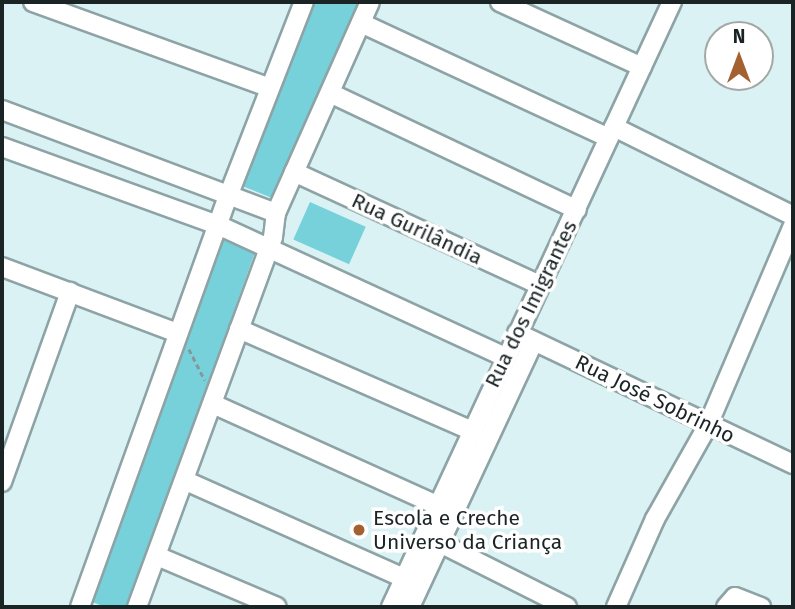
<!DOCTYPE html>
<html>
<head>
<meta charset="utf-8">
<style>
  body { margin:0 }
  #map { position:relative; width:795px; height:609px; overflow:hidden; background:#dbf2f4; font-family:"Fira Sans",sans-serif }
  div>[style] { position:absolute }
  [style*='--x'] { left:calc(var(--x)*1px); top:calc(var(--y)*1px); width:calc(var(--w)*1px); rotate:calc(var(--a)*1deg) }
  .green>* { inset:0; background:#76d1db; transform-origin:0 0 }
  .path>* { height:2.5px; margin-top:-1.25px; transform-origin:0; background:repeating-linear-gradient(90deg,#869799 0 5px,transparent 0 8.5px) }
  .roads { filter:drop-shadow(2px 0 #8da3a5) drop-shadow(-2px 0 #8da3a5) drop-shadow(0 2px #8da3a5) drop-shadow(0 -2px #8da3a5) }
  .minor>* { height:18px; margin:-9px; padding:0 9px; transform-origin:9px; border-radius:9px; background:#fff }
  .dots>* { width:19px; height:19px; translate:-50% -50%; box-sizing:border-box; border:4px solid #fff; border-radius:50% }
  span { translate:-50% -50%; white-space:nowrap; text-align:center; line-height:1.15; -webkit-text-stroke:7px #fff; paint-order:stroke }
  .street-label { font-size:21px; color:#1b2425 }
  .poi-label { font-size:21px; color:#1b2425 }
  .left { translate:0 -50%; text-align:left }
  .frame { position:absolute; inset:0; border:4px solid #1b2425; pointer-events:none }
  .north { position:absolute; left:704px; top:21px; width:70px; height:70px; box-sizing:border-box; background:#fff; border:2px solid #a4a7a8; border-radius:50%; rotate:0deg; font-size:19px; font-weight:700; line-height:28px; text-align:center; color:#1b2425 }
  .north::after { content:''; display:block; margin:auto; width:24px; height:32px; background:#a4602f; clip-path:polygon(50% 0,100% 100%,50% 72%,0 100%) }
</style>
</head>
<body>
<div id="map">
  <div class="green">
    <div style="clip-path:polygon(316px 2px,361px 2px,272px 198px,242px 186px,309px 8px)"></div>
    <div style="left:310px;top:202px;width:61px;height:41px;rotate:24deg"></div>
    <div style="clip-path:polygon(224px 238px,255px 252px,128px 607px,105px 607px,90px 601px)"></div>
  </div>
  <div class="path">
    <div style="--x:189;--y:349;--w:35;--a:63"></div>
  </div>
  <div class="roads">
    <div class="minor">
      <div style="--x:33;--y:2;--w:250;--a:19.9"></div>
      <div style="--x:500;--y:2;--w:156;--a:24.6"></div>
      <div style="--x:361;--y:23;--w:273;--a:24.9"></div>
      <div style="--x:330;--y:93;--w:273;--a:25.3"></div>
      <div style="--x:2;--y:110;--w:293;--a:20.6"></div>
      <div style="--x:614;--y:127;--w:200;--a:26.4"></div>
      <div style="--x:2;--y:147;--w:230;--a:19.9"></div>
      <div style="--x:218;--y:225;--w:316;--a:24.7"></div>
      <div style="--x:294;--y:172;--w:271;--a:24.7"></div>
      <div style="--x:2;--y:267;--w:188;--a:20.6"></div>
      <div style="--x:239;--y:329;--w:254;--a:23.6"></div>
      <div style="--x:517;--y:333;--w:306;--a:25.4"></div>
      <div style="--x:213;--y:404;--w:246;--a:24.3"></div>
      <div style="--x:186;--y:481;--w:239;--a:24"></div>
      <div style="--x:2;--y:482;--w:202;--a:-70.3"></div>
      <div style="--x:442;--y:544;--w:140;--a:26.7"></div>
      <div style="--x:157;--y:556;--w:130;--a:23"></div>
      <div style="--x:80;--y:607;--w:439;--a:-70.2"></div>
      <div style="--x:229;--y:194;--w:206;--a:-68.7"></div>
      <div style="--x:137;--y:607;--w:394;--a:-69.8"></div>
      <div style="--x:273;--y:237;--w:24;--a:-83"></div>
      <div style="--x:276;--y:213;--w:231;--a:-66"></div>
      <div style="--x:391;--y:607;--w:667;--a:-65.09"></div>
      <div style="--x:410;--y:607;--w:293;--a:-65"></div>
      <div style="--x:616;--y:607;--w:96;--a:-66.1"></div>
      <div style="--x:655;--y:519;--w:108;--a:-60.6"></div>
      <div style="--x:708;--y:425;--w:216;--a:-66.9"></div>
      <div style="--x:726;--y:607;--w:13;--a:-48"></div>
      <div style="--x:735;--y:597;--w:28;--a:21"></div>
    </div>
  </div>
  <div class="dots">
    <div style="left:359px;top:530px;background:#a4602f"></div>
  </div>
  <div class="street-label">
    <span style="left:417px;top:229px;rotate:25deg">Rua Gurilândia</span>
    <span style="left:531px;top:304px;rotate:-64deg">Rua dos Imigrantes</span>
    <span style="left:655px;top:399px;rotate:26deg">Rua José Sobrinho</span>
  </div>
  <div class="poi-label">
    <span class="left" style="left:373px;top:530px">Escola e Creche<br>Universo da Criança</span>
  </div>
  <div class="frame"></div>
  <div class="north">N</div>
</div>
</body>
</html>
